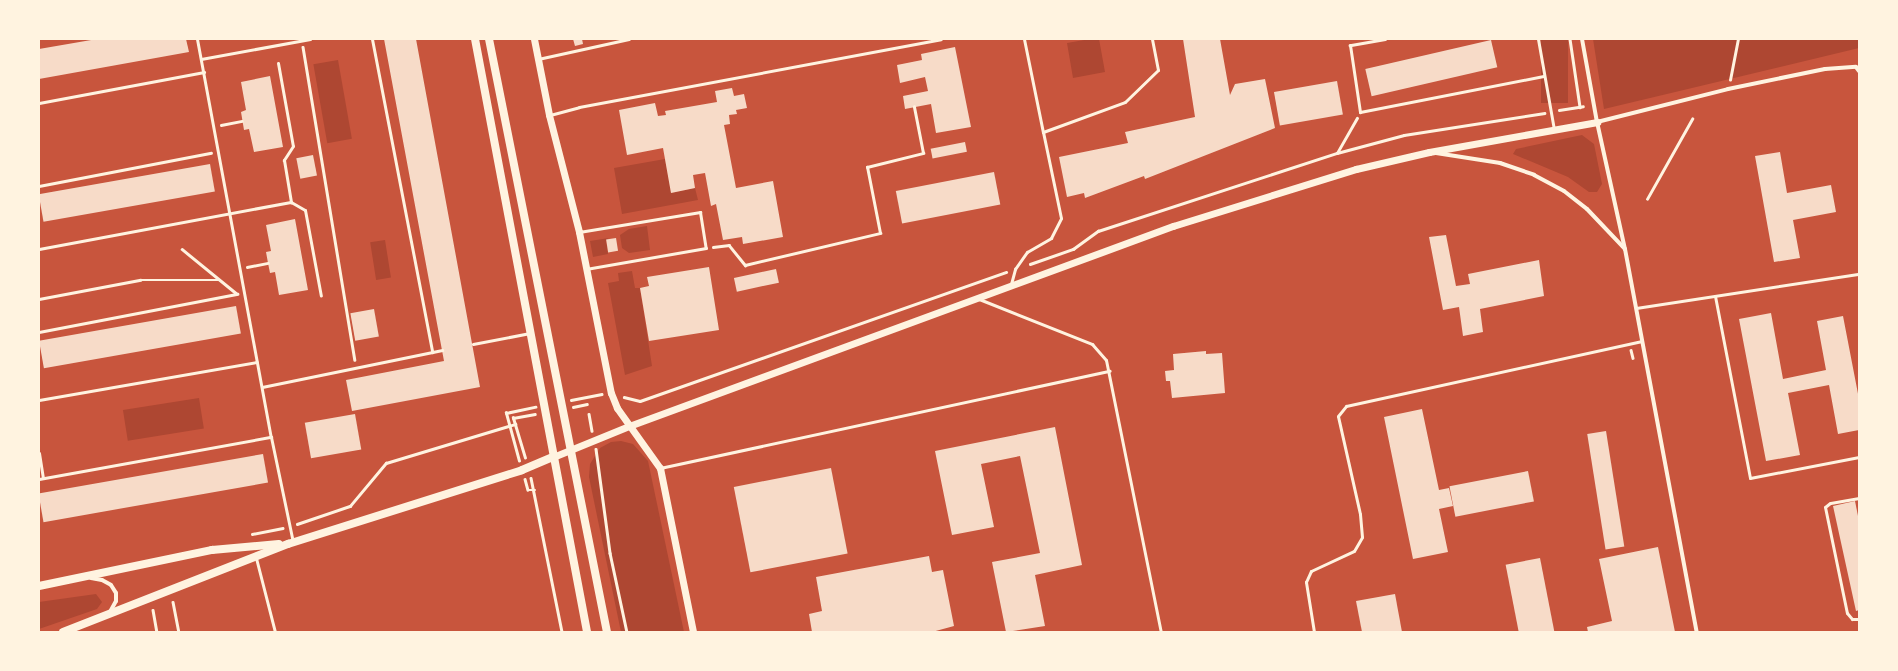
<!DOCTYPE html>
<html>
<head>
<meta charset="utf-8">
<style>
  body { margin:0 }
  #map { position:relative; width:1898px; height:671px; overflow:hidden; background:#c8553d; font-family:"PT Sans Narrow",sans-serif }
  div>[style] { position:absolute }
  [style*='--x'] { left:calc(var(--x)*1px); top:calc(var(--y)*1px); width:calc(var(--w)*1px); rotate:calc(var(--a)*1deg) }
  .green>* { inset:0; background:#ae4732; transform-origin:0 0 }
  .building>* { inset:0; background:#f7dbc8; transform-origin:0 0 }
  .path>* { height:2.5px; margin:-1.25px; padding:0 1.25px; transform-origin:1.25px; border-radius:1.25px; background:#fff3e0 }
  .service>* { height:3px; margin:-1.5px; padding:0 1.5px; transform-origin:1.5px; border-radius:1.5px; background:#fff3e0 }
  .minor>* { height:4px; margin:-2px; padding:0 2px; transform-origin:2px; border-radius:2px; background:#fff3e0 }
  .tertiary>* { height:7px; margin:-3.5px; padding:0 3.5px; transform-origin:3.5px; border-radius:3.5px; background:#fff3e0 }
  .secondary>* { height:8px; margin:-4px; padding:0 4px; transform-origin:4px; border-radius:4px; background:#fff3e0 }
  span { translate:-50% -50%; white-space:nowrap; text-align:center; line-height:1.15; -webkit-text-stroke:4px #fff3e0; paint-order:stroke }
  .frame { position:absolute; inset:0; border:40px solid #fff3e0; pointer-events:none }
</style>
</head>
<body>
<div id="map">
  <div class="green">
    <div style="clip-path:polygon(1090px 39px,1099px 39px,1105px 72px,1073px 78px,1067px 43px)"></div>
    <div style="left:1541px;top:39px;width:27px;height:64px"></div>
    <div style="clip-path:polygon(1593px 39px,1859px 39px,1859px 48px,1604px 109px)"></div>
    <div style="left:338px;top:60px;width:80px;height:25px;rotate:80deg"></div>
    <div style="clip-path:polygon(1582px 135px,1594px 144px,1602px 184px,1597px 192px,1589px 192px,1568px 177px,1513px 154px,1516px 149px)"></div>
    <div style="clip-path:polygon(665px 159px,671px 193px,695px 188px,698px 200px,622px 214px,614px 168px)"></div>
    <div style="clip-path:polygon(647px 226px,650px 250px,629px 253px,622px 248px,620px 235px,629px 229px)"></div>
    <div style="clip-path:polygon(609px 238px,606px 240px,608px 254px,593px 257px,590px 241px)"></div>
    <div style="left:385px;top:240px;width:38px;height:15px;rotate:81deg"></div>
    <div style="clip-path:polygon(632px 271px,635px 288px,640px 288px,652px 366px,625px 375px,608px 283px,619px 281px,618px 273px)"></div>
    <div style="left:199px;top:398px;width:31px;height:77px;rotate:81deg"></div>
    <div style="clip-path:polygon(621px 441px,633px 444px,648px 461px,684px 632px,621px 632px,589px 477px,590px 464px,600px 448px,611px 442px)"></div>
    <div style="clip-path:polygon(96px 594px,102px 602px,97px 609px,39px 629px,39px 602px)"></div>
  </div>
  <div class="building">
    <div style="clip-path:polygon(97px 39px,186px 39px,189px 52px,39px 79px,39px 49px)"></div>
    <div style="clip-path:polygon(384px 39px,416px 39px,480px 387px,352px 411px,346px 380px,444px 361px)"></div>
    <div style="clip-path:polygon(573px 39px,582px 39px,583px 44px,575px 46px)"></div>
    <div style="clip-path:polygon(1183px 39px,1220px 39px,1230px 95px,1235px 84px,1265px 79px,1275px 128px,1145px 179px,1144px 176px,1085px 198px,1084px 193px,1067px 197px,1059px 157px,1128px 143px,1125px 132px,1195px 117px)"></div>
    <div style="left:1491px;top:40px;width:28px;height:129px;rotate:77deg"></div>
    <div style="clip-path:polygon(955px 47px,971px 127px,936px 133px,931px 104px,905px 109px,903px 96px,928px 91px,925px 77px,900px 83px,897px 65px,922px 60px,921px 54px)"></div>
    <div style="clip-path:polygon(270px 76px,283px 147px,254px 152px,249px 129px,244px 130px,241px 112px,246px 110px,241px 82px)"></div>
    <div style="left:1337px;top:81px;width:34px;height:64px;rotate:80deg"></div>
    <div style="clip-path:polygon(732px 88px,734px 96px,744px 94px,747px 108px,736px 110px,737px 114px,729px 115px,730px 124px,724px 125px,736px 188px,773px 181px,783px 237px,743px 244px,742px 237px,723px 240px,716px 204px,711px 206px,705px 173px,693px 175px,695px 188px,671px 193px,663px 148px,627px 155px,619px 110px,655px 103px,658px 116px,666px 115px,665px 111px,717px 102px,715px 91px)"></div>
    <div style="left:965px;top:142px;width:10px;height:35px;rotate:79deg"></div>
    <div style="clip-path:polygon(1780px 152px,1787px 193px,1831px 185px,1836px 212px,1793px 220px,1800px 258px,1774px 262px,1755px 156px)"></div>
    <div style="left:313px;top:155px;width:21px;height:17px;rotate:79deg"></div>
    <div style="left:210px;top:164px;width:28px;height:174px;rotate:80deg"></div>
    <div style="left:994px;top:172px;width:33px;height:100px;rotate:79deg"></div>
    <div style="clip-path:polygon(295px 219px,308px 290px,279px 295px,275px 272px,270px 273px,268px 263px,266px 252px,271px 251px,266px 225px)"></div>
    <div style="clip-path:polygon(1446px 235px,1456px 286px,1470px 284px,1468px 274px,1539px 260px,1544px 296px,1480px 309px,1483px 332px,1463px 336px,1459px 307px,1443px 310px,1429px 237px)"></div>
    <div style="left:616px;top:238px;width:13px;height:10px;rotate:81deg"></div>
    <div style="clip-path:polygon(709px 267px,719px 330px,649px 341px,640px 288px,649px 286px,647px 277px)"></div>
    <div style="left:776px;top:269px;width:14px;height:43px;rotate:78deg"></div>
    <div style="left:236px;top:306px;width:28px;height:200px;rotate:80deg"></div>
    <div style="left:374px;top:309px;width:28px;height:24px;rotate:80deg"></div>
    <div style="clip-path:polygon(1771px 313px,1783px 379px,1826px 370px,1817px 321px,1843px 316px,1859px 399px,1859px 430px,1838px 434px,1829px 385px,1788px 393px,1800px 455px,1766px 461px,1739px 319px)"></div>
    <div style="clip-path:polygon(1206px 351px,1206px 354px,1222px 353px,1225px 393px,1172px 398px,1170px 381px,1166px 381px,1165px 371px,1174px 370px,1173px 354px)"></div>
    <div style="clip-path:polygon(1422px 409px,1439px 490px,1449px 488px,1453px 506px,1439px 509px,1448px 552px,1413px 559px,1384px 417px)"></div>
    <div style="left:355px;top:414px;width:36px;height:51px;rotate:80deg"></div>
    <div style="clip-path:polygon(1055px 427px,1082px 565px,1035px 575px,1045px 626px,1006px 632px,992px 562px,1040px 553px,1020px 456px,981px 464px,994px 527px,952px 535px,935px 451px)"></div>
    <div style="left:1606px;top:431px;width:117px;height:19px;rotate:81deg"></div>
    <div style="left:263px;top:454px;width:29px;height:228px;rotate:80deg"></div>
    <div style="left:831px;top:468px;width:87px;height:99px;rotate:79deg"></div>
    <div style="left:1528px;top:471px;width:31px;height:80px;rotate:79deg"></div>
    <div style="clip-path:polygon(1855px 501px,1859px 521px,1859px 610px,1856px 611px,1833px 506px)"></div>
    <div style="clip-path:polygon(1658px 547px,1675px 632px,1588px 632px,1587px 627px,1612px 621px,1599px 559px)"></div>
    <div style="clip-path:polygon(929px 556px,932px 572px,943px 570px,954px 626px,932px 632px,812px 632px,809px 614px,822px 611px,816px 577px)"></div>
    <div style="left:1540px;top:558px;width:76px;height:35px;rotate:79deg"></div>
    <div style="clip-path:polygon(1395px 594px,1402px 632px,1362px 632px,1356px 601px)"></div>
  </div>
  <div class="path">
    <div style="--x:1570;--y:39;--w:69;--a:81.6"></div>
    <div style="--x:303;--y:47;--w:317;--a:80.6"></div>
    <div style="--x:1730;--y:80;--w:42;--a:-79"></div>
    <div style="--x:1559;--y:110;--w:24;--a:-9"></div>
    <div style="--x:221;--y:125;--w:21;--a:-11"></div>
    <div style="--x:1337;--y:153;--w:40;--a:-60.3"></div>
    <div style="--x:39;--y:186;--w:175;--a:-10.9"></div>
    <div style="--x:1647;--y:199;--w:92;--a:-60.6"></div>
    <div style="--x:713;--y:247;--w:16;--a:-7"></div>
    <div style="--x:729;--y:245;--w:26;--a:51"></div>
    <div style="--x:745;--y:265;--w:139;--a:-13.3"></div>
    <div style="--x:880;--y:233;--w:67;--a:-101.1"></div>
    <div style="--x:867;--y:167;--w:58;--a:-14"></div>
    <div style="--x:923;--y:153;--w:47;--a:-101.1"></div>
    <div style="--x:182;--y:249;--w:70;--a:39.2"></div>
    <div style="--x:1030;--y:264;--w:46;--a:-19.2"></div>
    <div style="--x:1073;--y:249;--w:31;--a:-36"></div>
    <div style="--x:1098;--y:231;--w:251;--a:-18.1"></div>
    <div style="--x:1337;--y:153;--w:69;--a:-15"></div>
    <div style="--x:1404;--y:135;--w:142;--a:-8.9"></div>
    <div style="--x:247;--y:267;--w:21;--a:-11"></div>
    <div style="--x:39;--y:299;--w:103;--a:-10.7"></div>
    <div style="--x:140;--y:280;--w:80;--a:0"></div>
    <div style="--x:39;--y:332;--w:202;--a:-10.9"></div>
    <div style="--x:1631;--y:350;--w:8;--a:76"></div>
    <div style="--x:624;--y:397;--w:16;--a:14"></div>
    <div style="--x:640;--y:401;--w:388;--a:-19.4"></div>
    <div style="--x:571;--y:400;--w:31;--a:-11"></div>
    <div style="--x:573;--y:407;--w:14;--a:-12"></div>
    <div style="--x:589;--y:414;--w:17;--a:80"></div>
    <div style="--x:596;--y:449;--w:105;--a:82.3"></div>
    <div style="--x:610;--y:553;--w:81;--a:77.9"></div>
    <div style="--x:525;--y:458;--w:42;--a:-106.7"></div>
    <div style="--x:513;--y:418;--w:22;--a:-10"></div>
    <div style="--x:519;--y:461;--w:50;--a:-105.2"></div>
    <div style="--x:506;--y:413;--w:30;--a:-12"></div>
    <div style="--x:531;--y:478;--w:157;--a:78.6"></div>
    <div style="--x:525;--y:479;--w:11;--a:75"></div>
    <div style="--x:528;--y:490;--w:7;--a:0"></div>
    <div style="--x:297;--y:524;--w:56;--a:-18.8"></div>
    <div style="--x:350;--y:506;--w:56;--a:-50.1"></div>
    <div style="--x:386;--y:463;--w:135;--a:-16.8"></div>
    <div style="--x:252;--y:534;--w:31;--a:-11"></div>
    <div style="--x:173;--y:602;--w:31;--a:79"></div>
    <div style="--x:153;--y:610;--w:22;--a:80"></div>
  </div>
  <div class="service">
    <div style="--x:197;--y:39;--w:405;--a:79.5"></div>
    <div style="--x:271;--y:437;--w:107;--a:78.2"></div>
    <div style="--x:372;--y:39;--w:319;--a:79.1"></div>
    <div style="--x:1024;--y:39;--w:95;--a:78.5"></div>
    <div style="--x:1385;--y:39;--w:36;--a:170"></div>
    <div style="--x:1350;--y:45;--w:68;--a:81.5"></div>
    <div style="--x:1360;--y:112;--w:187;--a:-11.1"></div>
    <div style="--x:1538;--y:39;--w:92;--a:80"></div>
    <div style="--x:201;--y:59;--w:111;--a:-10.4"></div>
    <div style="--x:538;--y:59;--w:93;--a:-12.4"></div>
    <div style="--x:278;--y:63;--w:84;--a:79.8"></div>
    <div style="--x:293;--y:146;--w:17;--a:123"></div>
    <div style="--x:284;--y:160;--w:43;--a:80.5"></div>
    <div style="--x:39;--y:103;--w:168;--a:-10.6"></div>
    <div style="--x:550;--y:115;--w:30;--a:-15"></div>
    <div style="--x:579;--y:107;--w:368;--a:-10.6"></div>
    <div style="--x:579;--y:232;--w:123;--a:-9.4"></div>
    <div style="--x:700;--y:212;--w:36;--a:81"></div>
    <div style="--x:706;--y:248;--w:122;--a:170.1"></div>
    <div style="--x:39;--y:249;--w:256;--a:-10.6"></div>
    <div style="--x:291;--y:202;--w:16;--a:30"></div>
    <div style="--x:305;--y:210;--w:87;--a:79.5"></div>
    <div style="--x:1011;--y:284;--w:16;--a:-75"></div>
    <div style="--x:1015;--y:269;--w:21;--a:-55"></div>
    <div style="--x:1027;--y:252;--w:28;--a:-30"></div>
    <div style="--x:1051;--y:238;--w:22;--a:-63"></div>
    <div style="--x:1061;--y:218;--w:88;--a:-101.8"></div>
    <div style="--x:1043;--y:132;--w:87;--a:-20.1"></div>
    <div style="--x:1125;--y:102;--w:46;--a:-44.1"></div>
    <div style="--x:1158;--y:70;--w:32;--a:-101"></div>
    <div style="--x:1715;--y:296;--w:185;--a:79.1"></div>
    <div style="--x:1750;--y:478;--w:111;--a:-10.9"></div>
    <div style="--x:979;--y:299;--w:122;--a:21.7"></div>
    <div style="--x:1092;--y:344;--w:21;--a:49"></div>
    <div style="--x:1106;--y:360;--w:278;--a:78.6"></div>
    <div style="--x:1636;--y:308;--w:226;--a:-8.7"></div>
    <div style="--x:473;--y:344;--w:58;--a:-10.9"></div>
    <div style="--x:262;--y:387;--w:184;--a:-11.6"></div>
    <div style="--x:39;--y:400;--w:221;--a:-9.9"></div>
    <div style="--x:39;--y:453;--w:25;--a:81"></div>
    <div style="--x:660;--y:468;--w:460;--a:-12.2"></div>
    <div style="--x:39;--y:479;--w:236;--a:-10.3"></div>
    <div style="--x:1859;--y:498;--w:29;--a:170"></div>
    <div style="--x:1830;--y:503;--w:6;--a:141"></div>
    <div style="--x:1825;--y:507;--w:108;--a:78.3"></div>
    <div style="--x:1847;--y:613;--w:8;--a:50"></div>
    <div style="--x:1852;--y:619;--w:7;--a:0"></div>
    <div style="--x:256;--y:558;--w:76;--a:75.6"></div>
    <div style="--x:1314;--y:632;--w:51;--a:-99.1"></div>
    <div style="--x:1306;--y:582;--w:12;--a:-66"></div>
    <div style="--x:1311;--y:571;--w:47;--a:-24.9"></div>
    <div style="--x:1354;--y:551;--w:16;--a:-60"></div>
    <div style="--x:1362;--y:537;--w:23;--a:-95"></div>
    <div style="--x:1360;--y:514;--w:100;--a:-102.7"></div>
    <div style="--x:1338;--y:416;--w:13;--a:-51"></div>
    <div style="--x:1346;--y:406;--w:303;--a:-12.4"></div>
  </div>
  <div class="minor">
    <div style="--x:1582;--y:39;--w:84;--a:79.8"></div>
    <div style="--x:1597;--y:122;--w:130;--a:77.6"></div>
    <div style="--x:1625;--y:249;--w:390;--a:79.4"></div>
    <div style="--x:1597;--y:122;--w:135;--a:-14.1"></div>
    <div style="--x:1728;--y:89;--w:99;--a:-11.7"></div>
    <div style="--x:1825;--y:69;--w:31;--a:-4"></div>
    <div style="--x:1856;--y:67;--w:5;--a:53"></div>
    <div style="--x:1436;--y:153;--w:65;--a:8.9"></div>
    <div style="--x:1500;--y:163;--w:36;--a:19"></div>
    <div style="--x:1534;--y:175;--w:34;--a:28"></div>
    <div style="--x:1564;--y:191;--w:29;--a:38"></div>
    <div style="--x:1587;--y:209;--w:55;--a:46.5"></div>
    <div style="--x:91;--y:578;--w:11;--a:10"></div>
    <div style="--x:102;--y:580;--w:10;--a:29"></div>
    <div style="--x:111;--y:585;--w:9;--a:58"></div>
    <div style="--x:116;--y:593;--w:8;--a:90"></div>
    <div style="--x:116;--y:601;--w:13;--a:119"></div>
  </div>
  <div class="tertiary">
    <div style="--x:534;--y:39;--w:77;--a:78.8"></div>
    <div style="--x:549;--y:115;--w:121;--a:75.6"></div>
    <div style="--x:579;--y:232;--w:164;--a:78.8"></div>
    <div style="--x:611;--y:393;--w:16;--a:68"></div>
    <div style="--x:617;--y:408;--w:74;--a:54.4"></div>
    <div style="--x:660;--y:468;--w:167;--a:78.6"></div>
    <div style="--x:553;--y:457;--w:82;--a:-22.2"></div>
    <div style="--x:629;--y:426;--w:580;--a:-20.19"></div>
    <div style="--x:1173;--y:226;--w:192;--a:-17.3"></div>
    <div style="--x:1356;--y:169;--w:75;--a:-13.1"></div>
    <div style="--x:1429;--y:152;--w:171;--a:-10.1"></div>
  </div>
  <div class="secondary">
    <div style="--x:475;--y:39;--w:603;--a:79.3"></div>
    <div style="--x:489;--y:39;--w:605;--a:78.75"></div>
    <div style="--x:39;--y:586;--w:177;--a:-11.8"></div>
    <div style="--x:212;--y:550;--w:67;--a:-5.1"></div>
    <div style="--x:63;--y:632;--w:242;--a:-21.4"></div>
    <div style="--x:288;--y:544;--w:245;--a:-17.5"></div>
    <div style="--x:522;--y:470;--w:34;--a:-23"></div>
  </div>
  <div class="frame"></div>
</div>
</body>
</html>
